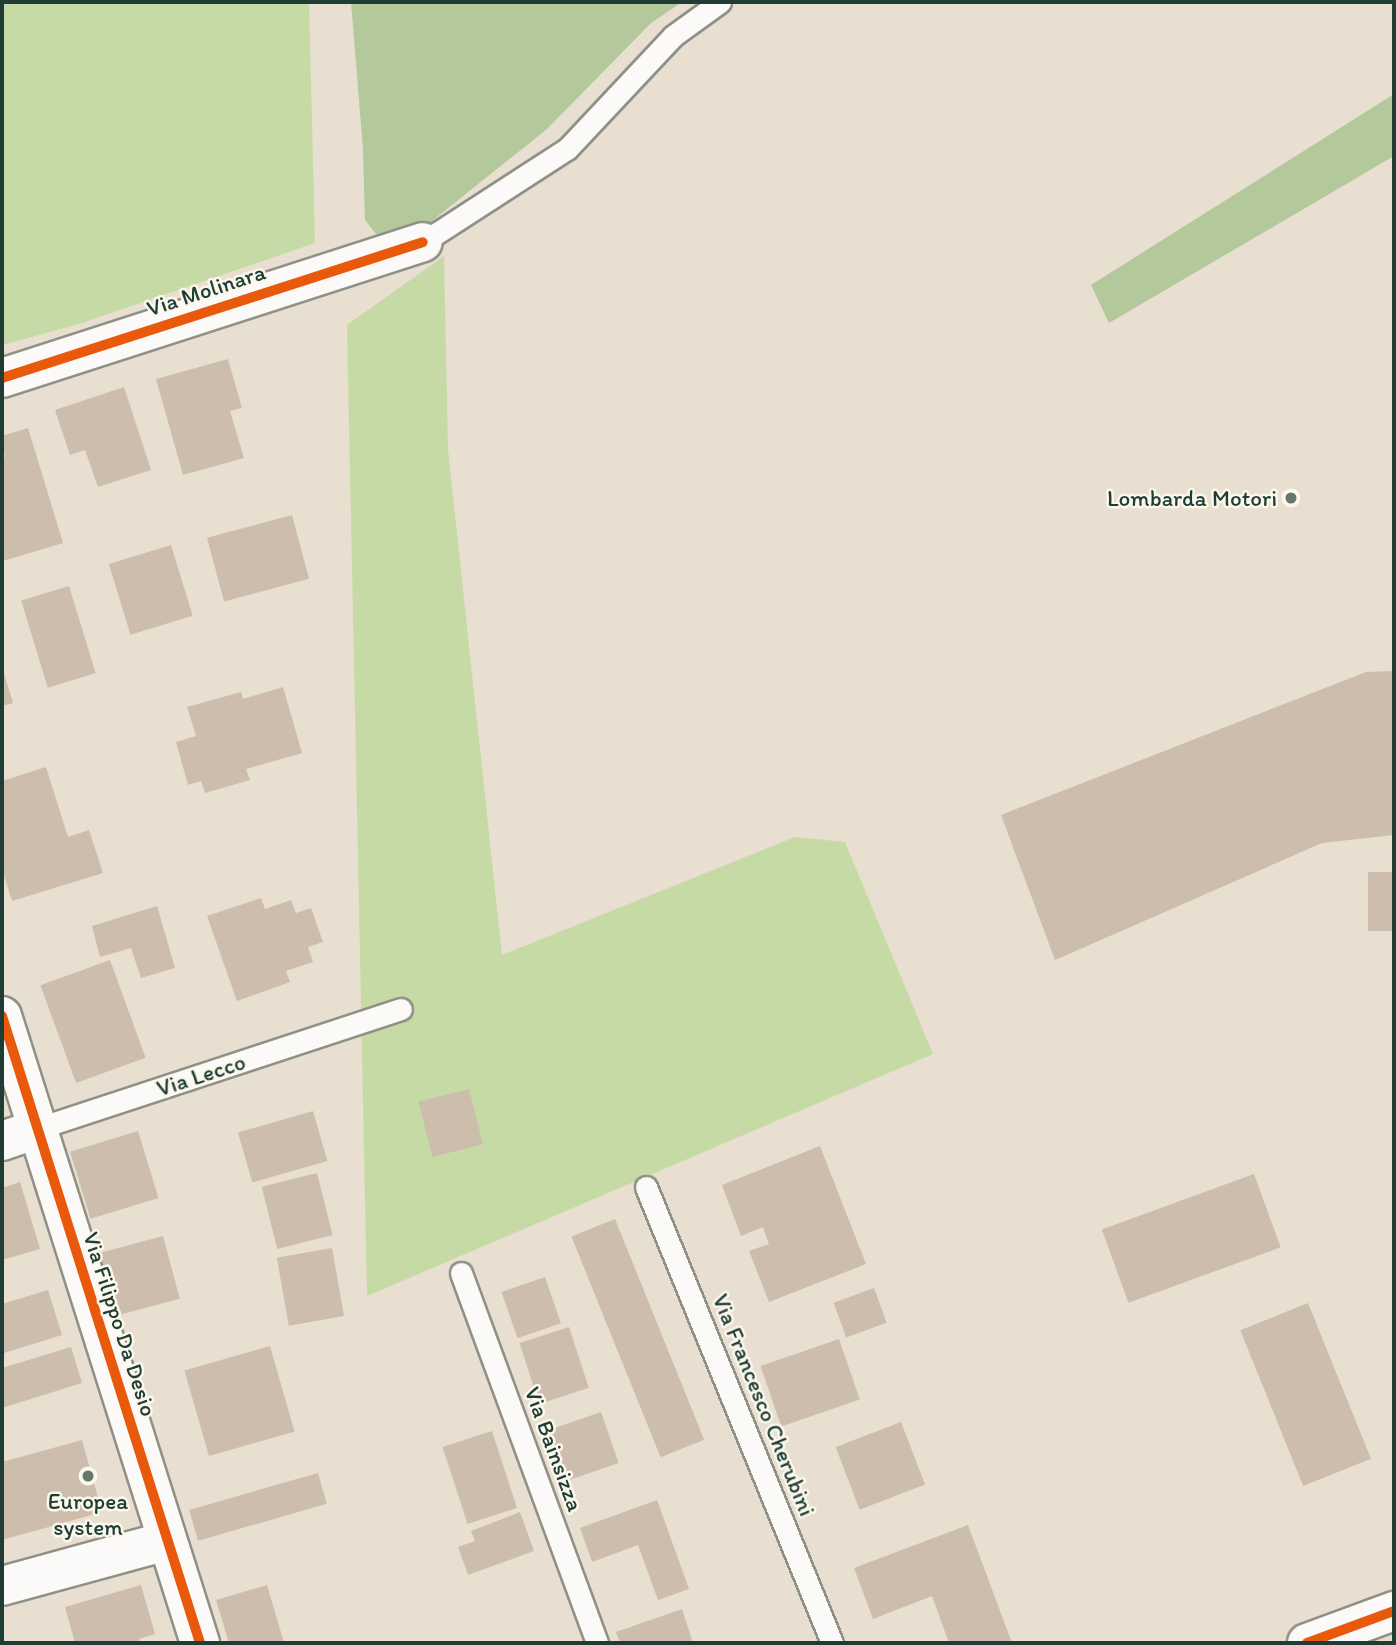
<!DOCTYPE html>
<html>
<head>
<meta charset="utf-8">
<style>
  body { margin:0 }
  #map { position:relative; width:1396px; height:1645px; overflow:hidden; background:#e8dfd0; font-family:Itim,sans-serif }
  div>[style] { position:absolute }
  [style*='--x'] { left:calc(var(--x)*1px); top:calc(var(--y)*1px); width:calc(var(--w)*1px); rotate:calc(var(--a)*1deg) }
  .green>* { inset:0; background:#c6daa5 }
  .forest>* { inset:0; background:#b3c89b }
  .building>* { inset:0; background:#ccbdac; transform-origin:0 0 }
  .roads { filter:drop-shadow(2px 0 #8f9086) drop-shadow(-2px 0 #8f9086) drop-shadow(0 2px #8f9086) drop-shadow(0 -2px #8f9086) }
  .service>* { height:21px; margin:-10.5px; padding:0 10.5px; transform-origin:10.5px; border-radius:10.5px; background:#fcfaf8 }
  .minor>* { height:38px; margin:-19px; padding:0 19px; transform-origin:19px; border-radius:19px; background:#fcfaf8 }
  .tertiary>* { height:38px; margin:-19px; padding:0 19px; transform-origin:19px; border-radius:19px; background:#fcfaf8 }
  .cycleway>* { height:10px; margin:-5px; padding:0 5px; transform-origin:5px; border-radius:5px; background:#e8590c }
  .dots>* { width:19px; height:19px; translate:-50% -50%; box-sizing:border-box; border:4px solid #fbf7ec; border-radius:50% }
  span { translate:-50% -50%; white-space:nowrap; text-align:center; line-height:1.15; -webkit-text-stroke:5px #fbf7ec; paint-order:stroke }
  .street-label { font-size:23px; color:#1f3d34 }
  .poi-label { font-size:23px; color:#1f3d34 }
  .right { translate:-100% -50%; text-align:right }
  .frame { position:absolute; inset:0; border:4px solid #1f3d34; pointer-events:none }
</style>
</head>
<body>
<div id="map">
  <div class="green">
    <div style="clip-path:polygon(2px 2px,309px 2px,315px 243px,79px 324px,2px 345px)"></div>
    <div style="clip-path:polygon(444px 256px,448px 449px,502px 955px,795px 837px,845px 842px,933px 1054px,367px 1296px,347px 325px)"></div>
  </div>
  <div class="forest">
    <div style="clip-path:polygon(351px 2px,682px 2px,651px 23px,547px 129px,422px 229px,376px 234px,365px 220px,363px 149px)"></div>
    <div style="clip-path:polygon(1394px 94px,1394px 156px,1109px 323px,1091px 285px)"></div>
  </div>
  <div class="building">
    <div style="clip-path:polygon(228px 359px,242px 408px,230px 411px,244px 458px,183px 475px,156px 379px)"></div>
    <div style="clip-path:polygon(124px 387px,151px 470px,98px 487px,85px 450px,70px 455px,55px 410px)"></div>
    <div style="clip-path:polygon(28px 428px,63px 543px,3px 561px,2px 458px,5px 457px,2px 436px)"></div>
    <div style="left:292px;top:515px;width:66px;height:88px;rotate:75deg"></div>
    <div style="left:171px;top:545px;width:74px;height:65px;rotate:73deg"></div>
    <div style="left:69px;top:586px;width:91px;height:50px;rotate:73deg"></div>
    <div style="clip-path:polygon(2px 667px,13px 703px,2px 706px)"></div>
    <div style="clip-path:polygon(1394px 671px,1394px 835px,1322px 843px,1055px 960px,1001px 815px,1366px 672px)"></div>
    <div style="clip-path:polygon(283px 687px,302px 753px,246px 769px,250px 780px,205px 793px,201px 781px,188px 785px,176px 742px,196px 736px,187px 707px,241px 692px,243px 699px)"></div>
    <div style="clip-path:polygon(46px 767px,68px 837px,89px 830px,103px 873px,12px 901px,2px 869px,2px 781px)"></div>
    <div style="left:1394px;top:872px;width:59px;height:26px;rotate:90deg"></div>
    <div style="clip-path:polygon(261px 898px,265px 909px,291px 900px,296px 913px,311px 908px,323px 942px,308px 947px,313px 962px,286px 971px,290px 982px,237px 1001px,207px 916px)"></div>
    <div style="clip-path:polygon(157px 906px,175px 968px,141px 978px,131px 948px,100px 957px,92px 926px)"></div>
    <div style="left:110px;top:960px;width:104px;height:74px;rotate:70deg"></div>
    <div style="left:469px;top:1089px;width:57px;height:52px;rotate:76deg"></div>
    <div style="left:313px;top:1111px;width:52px;height:78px;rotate:74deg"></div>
    <div style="left:138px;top:1131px;width:70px;height:71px;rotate:73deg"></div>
    <div style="clip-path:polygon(820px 1146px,866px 1264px,769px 1302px,749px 1251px,769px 1244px,763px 1227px,741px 1236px,722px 1185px)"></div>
    <div style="left:317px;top:1173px;width:64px;height:57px;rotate:76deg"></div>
    <div style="left:1254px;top:1174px;width:78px;height:162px;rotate:70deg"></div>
    <div style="clip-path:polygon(20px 1182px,40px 1249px,2px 1260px,2px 1188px)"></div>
    <div style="left:615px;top:1219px;width:238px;height:47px;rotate:68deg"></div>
    <div style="left:163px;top:1236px;width:65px;height:66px;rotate:75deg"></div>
    <div style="left:332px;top:1248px;width:69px;height:56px;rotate:80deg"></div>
    <div style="left:545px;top:1277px;width:49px;height:46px;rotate:71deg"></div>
    <div style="left:874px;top:1288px;width:37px;height:43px;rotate:70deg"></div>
    <div style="clip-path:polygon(48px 1290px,62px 1335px,4px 1353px,2px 1304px)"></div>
    <div style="left:1308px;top:1303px;width:168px;height:73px;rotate:68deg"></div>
    <div style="left:569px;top:1327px;width:64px;height:52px;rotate:72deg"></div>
    <div style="left:839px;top:1339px;width:64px;height:83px;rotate:71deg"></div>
    <div style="left:270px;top:1346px;width:89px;height:89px;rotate:74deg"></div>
    <div style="clip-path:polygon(71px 1347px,82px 1383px,2px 1408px,2px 1368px)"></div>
    <div style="left:601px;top:1412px;width:54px;height:55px;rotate:71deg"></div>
    <div style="left:901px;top:1422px;width:67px;height:70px;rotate:69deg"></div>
    <div style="left:492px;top:1431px;width:81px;height:52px;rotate:72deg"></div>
    <div style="clip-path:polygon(82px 1440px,102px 1512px,2px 1540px,2px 1462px)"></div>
    <div style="left:318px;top:1473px;width:32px;height:134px;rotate:74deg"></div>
    <div style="clip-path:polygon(657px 1500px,689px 1589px,658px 1600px,638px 1545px,592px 1562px,580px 1528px)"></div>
    <div style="clip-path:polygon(520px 1512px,534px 1551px,468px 1575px,458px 1547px,475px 1541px,471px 1531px)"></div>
    <div style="clip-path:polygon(968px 1525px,1012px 1643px,949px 1643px,932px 1596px,873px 1619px,854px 1568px)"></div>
    <div style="clip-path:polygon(141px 1585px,155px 1634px,139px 1639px,140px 1643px,75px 1643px,65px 1607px)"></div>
    <div style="clip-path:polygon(267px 1585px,284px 1643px,229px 1643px,216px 1600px)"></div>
    <div style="clip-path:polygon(682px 1609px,693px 1643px,620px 1643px,616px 1632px)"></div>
  </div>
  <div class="roads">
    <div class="service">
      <div style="--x:423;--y:242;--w:171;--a:-32.9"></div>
      <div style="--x:567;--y:149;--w:155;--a:-46.8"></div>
      <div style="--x:673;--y:36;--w:58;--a:-35.9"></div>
      <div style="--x:36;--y:1129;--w:384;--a:-18.2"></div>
      <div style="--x:646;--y:1187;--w:492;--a:67.8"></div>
      <div style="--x:461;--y:1273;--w:394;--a:69.8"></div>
    </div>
    <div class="minor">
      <div style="--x:2;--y:378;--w:442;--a:-17.9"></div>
      <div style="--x:2;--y:1016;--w:658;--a:72.47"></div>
      <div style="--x:2;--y:1141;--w:36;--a:-19"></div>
      <div style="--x:2;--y:1586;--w:170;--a:-15.3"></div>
    </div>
    <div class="tertiary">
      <div style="--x:1307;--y:1643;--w:93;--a:-20.2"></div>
    </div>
  </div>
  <div class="cycleway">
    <div style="--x:2;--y:378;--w:442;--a:-17.9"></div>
    <div style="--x:2;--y:1016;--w:658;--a:72.47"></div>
    <div style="--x:1307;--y:1643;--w:93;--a:-20.2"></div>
  </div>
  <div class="dots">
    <div style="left:1291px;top:498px;background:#65766b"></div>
    <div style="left:88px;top:1476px;background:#65766b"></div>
  </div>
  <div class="street-label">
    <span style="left:206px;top:290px;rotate:-18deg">Via Molinara</span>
    <span style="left:201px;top:1075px;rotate:-18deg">Via Lecco</span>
    <span style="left:120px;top:1324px;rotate:72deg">Via Filippo Da Desio</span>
    <span style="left:764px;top:1405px;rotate:68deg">Via Francesco Cherubini</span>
    <span style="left:554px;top:1449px;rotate:70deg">Via Bainsizza</span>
  </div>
  <div class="poi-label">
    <span class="right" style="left:1277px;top:498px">Lombarda Motori</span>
    <span style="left:88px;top:1514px">Europea<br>system</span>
  </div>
  <div class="frame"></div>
</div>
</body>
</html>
